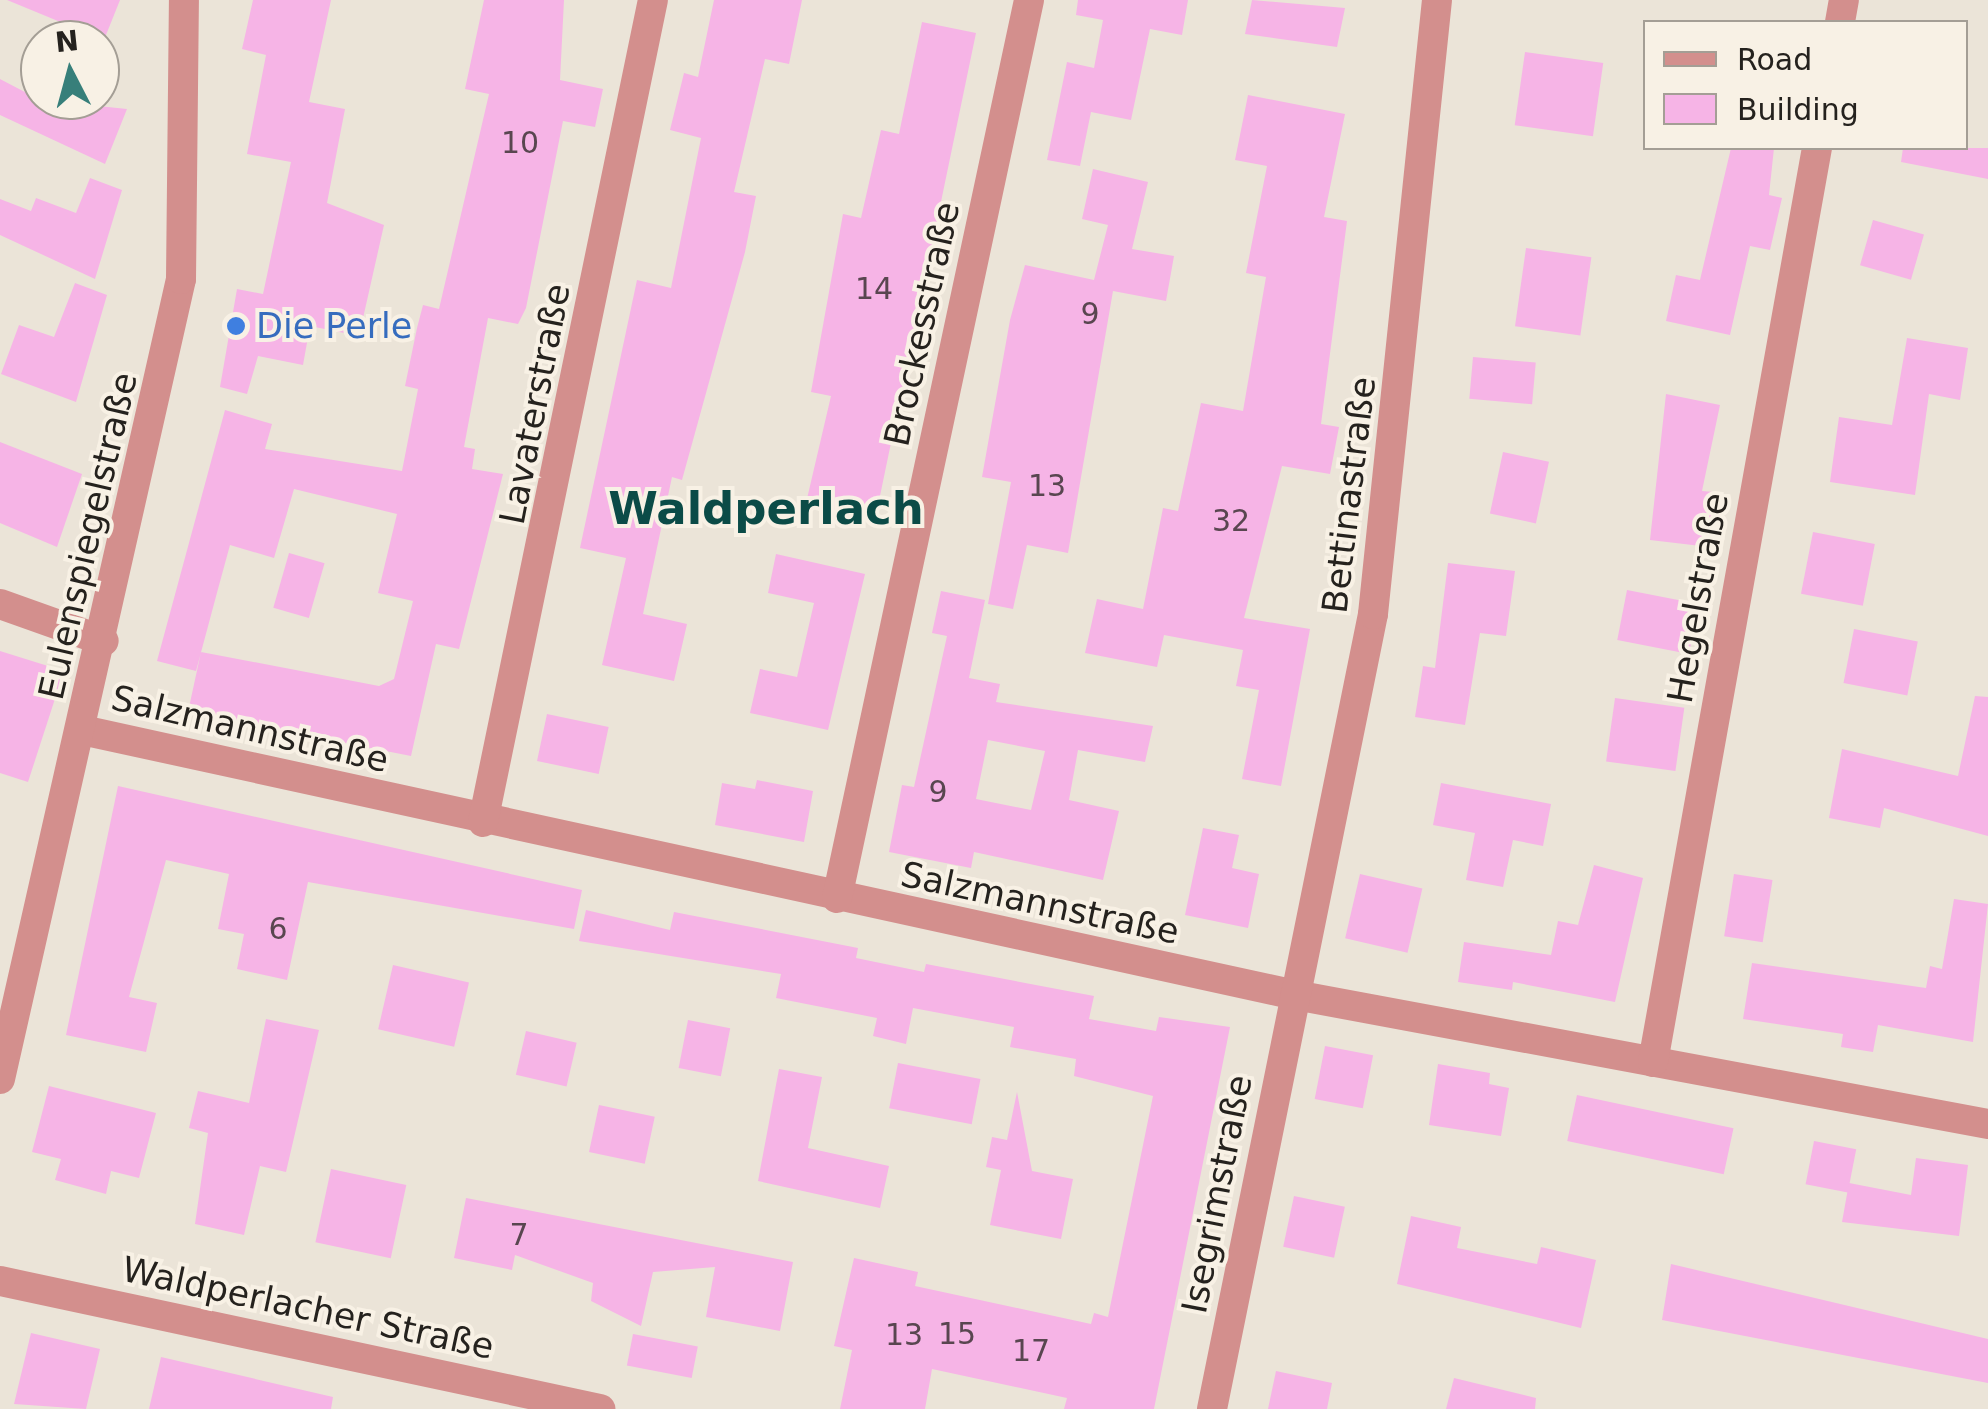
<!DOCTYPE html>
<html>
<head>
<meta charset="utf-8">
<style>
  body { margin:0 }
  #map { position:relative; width:1988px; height:1409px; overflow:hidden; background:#ebe4d8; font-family:"DejaVu Sans",sans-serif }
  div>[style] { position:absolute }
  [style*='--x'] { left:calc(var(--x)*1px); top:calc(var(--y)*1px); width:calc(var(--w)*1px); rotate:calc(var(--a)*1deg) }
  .building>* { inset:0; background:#f6b4e6; transform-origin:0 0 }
  .street>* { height:30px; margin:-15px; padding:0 15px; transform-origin:15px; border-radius:15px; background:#d38f8d }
  .dots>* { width:28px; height:28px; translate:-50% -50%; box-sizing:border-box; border:5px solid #f8f1e5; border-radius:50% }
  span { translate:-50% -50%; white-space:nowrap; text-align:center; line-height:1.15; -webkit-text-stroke:8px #f8f1e5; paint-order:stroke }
  .number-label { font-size:30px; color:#594650 }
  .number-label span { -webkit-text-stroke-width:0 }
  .street-label { font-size:35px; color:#25221e }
  .shop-label { font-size:35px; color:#366cbe }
  .left { translate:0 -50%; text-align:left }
  .district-label { font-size:45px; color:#0b4b47; font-weight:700 }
  .legend { position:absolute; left:1643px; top:20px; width:325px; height:130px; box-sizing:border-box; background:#f8f1e5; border:2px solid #a49e95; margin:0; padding:12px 18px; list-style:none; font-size:30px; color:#25221e }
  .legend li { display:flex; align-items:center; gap:20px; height:50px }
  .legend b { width:50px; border:2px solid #a49e95 }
  .north { position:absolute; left:20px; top:20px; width:100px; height:100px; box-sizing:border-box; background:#f8f1e5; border:2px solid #a49e95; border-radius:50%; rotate:354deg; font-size:28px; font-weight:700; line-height:40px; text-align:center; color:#25221e }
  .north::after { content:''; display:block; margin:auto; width:35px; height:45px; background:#377f7a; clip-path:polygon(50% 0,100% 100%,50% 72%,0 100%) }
</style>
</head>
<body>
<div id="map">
  <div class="building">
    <div style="clip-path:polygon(7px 0,120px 0,104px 40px)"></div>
    <div style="clip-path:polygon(253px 0,331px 0,309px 102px,345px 109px,327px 203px,384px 225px,359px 336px,310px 326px,303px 365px,258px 356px,247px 394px,220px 387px,237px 289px,263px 294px,291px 162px,247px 154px,266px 55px,242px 49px)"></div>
    <div style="clip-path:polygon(484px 0,564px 0,560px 80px,603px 89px,595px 127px,563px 121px,526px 308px,518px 324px,488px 318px,464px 447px,475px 449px,472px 469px,503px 474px,459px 649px,436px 644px,411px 756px,188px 712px,201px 652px,379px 686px,394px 679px,413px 601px,378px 593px,397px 514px,294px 489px,274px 558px,230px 545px,218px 589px,196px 671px,157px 661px,225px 410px,272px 424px,265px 449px,402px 471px,418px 389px,405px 386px,417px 328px,423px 305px,439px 309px,489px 94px,465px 89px)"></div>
    <div style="clip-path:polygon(714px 0,802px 0,789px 64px,765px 59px,734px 192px,756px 196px,745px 252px,682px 480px,672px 477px,643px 614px,687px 624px,674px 681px,602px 665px,626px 558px,580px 548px,637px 280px,671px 288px,701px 138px,670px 130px,684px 73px,698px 77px)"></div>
    <div style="clip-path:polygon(1078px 0,1188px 0,1182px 35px,1150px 29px,1131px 120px,1091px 112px,1080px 166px,1047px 160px,1067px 62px,1094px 68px,1103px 20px,1076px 15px)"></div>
    <div style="clip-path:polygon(1252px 0,1345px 8px,1337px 47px,1245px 34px)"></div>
    <div style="clip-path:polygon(922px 22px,976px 33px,875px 520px,806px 503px,831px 396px,811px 392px,843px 214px,861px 218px,881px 130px,899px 134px)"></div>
    <div style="left:1525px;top:52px;width:79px;height:74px;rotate:8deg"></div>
    <div style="clip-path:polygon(0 79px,40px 100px,127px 109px,105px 164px,0 115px)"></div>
    <div style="clip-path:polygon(1248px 95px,1345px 114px,1324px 217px,1347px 221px,1321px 424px,1339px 427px,1330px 474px,1282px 466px,1244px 618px,1310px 629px,1281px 786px,1242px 779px,1259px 690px,1236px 686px,1243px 650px,1164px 635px,1157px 667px,1085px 653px,1097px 599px,1143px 609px,1163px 508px,1178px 511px,1201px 403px,1243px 411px,1266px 277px,1246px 273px,1267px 166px,1235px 160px)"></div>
    <div style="clip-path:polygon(1731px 148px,1774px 148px,1769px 195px,1782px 198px,1770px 250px,1750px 246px,1730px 335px,1666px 321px,1676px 275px,1700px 280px)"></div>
    <div style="clip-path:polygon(1903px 148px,1988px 148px,1988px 179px,1901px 162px)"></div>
    <div style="clip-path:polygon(1093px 169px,1148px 182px,1132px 249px,1174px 256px,1166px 301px,1113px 291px,1068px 553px,1027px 545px,1013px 609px,988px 604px,1011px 482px,982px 477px,1010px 320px,1025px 265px,1094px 280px,1108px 225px,1082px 219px)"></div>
    <div style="clip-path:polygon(90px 178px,122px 190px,95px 279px,0 235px,0 199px,31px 211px,36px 198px,76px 213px)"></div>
    <div style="left:1873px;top:220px;width:53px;height:47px;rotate:16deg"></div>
    <div style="left:1526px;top:248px;width:66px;height:79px;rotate:8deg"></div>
    <div style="clip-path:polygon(75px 283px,107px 295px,76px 402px,1px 374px,19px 325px,54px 337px)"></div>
    <div style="clip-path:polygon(1907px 338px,1968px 348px,1960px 400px,1929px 394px,1915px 495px,1830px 482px,1839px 417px,1892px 425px)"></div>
    <div style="left:1473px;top:357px;width:63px;height:42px;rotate:5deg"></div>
    <div style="clip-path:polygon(1666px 394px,1720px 405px,1702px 491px,1714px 492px,1710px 511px,1722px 513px,1718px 548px,1650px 540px)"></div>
    <div style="clip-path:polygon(0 442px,82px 474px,57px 547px,0 523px)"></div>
    <div style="left:1503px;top:452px;width:47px;height:63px;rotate:12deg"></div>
    <div style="left:1813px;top:532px;width:63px;height:63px;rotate:11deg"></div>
    <div style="left:289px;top:553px;width:37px;height:57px;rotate:16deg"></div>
    <div style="clip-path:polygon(776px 554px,865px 574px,828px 730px,750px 713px,760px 669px,797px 677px,814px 603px,768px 593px)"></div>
    <div style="clip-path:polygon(1448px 563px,1515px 571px,1506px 636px,1480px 633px,1465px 725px,1415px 717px,1423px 666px,1435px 668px)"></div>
    <div style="left:1627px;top:590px;width:73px;height:51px;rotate:11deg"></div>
    <div style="clip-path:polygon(evenodd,941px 591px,985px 600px,969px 678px,1000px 684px,996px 702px,1153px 726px,1145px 762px,1078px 750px,1069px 800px,1119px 811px,1103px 880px,974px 852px,971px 868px,889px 852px,902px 785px,914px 787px,947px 636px,932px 633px,941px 591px,988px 740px,1045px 751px,1031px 810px,976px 799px,988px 740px)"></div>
    <div style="left:1854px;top:629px;width:65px;height:55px;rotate:11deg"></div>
    <div style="clip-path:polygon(0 651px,64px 671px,28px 782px,0 773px)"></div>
    <div style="clip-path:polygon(1975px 696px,1988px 697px,1988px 836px,1884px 808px,1880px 828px,1829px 818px,1842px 749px,1958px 776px)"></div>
    <div style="left:1615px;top:698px;width:70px;height:64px;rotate:8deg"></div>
    <div style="left:547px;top:714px;width:63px;height:48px;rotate:12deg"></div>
    <div style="clip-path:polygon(757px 780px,813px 791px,804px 842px,715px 825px,722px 783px,755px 789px)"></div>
    <div style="clip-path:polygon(1441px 783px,1551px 804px,1543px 846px,1513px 840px,1503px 887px,1466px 880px,1475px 833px,1433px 825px)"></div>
    <div style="clip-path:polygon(118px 786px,582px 890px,574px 929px,308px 882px,287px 980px,237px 969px,244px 934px,218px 929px,229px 874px,166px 860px,129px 997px,157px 1003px,146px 1052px,66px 1035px)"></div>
    <div style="clip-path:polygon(1203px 828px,1239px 835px,1232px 868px,1259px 874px,1248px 928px,1185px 915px)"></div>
    <div style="clip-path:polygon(1594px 865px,1643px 878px,1615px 1002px,1513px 982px,1512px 990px,1458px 982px,1464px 942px,1551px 955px,1558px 921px,1578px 925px)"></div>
    <div style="left:1360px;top:874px;width:64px;height:66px;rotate:13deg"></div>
    <div style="left:1734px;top:874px;width:39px;height:63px;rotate:9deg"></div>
    <div style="clip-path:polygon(1954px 899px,1988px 904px,1973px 1042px,1878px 1025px,1873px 1052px,1841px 1047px,1843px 1034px,1743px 1019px,1752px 963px,1926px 988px,1930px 966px,1942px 969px)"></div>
    <div style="clip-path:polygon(586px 910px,670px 930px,674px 912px,858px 948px,856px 958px,924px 972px,926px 964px,1094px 996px,1089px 1019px,1156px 1031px,1159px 1017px,1230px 1027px,1154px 1409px,1064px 1409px,1067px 1398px,932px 1369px,925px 1409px,840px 1409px,852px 1350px,834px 1346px,854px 1258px,918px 1272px,915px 1286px,1091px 1324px,1094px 1313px,1108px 1317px,1153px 1096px,1074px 1076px,1076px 1059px,1010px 1047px,1014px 1027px,913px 1008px,906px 1044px,873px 1036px,877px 1018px,776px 998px,781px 974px,579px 941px)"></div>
    <div style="left:393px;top:965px;width:78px;height:66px;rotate:13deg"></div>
    <div style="clip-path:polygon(266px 1019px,319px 1030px,286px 1172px,260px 1166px,244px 1235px,195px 1224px,208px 1133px,189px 1128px,198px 1091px,249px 1103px)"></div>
    <div style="left:688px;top:1020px;width:43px;height:49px;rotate:11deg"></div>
    <div style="left:526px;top:1031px;width:52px;height:45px;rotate:13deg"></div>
    <div style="left:1325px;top:1046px;width:49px;height:54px;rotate:11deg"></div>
    <div style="left:898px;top:1063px;width:84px;height:46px;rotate:11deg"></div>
    <div style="clip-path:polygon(1438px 1064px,1490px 1073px,1489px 1084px,1509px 1088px,1501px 1136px,1429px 1125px)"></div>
    <div style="clip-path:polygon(779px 1069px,822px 1077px,808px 1148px,889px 1166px,880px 1208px,758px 1181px)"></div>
    <div style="clip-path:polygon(49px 1086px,156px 1113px,139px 1178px,111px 1171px,106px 1194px,55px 1180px,61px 1159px,32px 1152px)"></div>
    <div style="clip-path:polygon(1017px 1092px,1032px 1171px,1073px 1179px,1061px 1239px,990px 1225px,1001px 1170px,986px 1167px,992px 1137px,1007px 1140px)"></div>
    <div style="left:1577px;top:1095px;width:160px;height:47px;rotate:12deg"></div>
    <div style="left:599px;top:1105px;width:57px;height:48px;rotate:12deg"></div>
    <div style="left:1814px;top:1141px;width:43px;height:44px;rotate:11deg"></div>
    <div style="clip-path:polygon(1916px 1158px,1968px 1165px,1959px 1236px,1842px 1222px,1849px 1183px,1911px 1195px)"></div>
    <div style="left:331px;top:1169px;width:77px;height:75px;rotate:12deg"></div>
    <div style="left:1294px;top:1196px;width:52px;height:52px;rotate:12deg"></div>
    <div style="clip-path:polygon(466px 1198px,793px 1262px,780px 1331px,706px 1317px,715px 1267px,653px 1272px,641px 1326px,591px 1301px,593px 1283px,515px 1255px,512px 1270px,454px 1258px)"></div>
    <div style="clip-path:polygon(1411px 1216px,1461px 1227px,1457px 1248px,1537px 1264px,1541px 1247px,1596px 1260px,1581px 1328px,1397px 1284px)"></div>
    <div style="clip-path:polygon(1671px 1264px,1988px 1339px,1988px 1383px,1662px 1320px)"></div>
    <div style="clip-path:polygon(31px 1333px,100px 1349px,86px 1409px,14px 1404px)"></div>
    <div style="left:633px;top:1334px;width:66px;height:32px;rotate:11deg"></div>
    <div style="clip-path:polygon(161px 1357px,333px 1397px,331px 1409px,149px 1409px)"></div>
    <div style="clip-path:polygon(1276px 1371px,1332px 1383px,1327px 1409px,1268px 1409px)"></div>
    <div style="clip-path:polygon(1454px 1378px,1536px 1398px,1535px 1409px,1446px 1409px)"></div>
  </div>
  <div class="street">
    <div style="--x:1840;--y:22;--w:22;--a:-80"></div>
    <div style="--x:0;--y:604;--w:110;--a:19.6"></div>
    <div style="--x:82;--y:730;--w:1242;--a:12.32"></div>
    <div style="--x:1295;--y:995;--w:705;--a:10.54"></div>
    <div style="--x:483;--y:822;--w:839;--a:-78.32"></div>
    <div style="--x:837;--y:898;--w:918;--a:-77.93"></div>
    <div style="--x:1653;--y:1062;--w:929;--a:-79.83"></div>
    <div style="--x:0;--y:1079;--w:820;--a:-77.25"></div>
    <div style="--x:181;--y:279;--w:279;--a:-89.4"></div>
    <div style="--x:0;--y:1281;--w:614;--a:12.04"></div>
    <div style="--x:1212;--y:1409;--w:811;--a:-78.55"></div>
    <div style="--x:1373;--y:614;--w:617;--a:-84.05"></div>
  </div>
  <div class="dots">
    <div style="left:236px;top:326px;background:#3f7fe0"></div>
  </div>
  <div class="number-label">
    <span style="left:520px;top:143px">10</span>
    <span style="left:874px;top:289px">14</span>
    <span style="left:1090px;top:314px">9</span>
    <span style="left:1047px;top:486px">13</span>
    <span style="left:1231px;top:521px">32</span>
    <span style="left:938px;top:792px">9</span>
    <span style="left:278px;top:929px">6</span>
    <span style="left:519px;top:1235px">7</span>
    <span style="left:957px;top:1334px">15</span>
    <span style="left:904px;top:1335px">13</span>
    <span style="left:1031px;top:1351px">17</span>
  </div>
  <div class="street-label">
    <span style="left:922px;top:324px;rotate:-78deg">Brockesstraße</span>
    <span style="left:535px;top:404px;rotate:-79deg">Lavaterstraße</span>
    <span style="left:1349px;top:495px;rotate:-83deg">Bettinastraße</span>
    <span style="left:88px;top:536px;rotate:-77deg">Eulenspiegelstraße</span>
    <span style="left:1698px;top:598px;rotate:-80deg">Hegelstraße</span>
    <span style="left:250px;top:729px;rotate:13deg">Salzmannstraße</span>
    <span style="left:1040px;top:903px;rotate:12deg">Salzmannstraße</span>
    <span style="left:1217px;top:1194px;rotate:-79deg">Isegrimstraße</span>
    <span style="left:308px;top:1308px;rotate:12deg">Waldperlacher Straße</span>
  </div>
  <div class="shop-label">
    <span class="left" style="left:256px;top:326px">Die Perle</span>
  </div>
  <div class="district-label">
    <span style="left:766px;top:509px">Waldperlach</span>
  </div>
  <ul class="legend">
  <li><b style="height:12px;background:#d38f8d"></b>Road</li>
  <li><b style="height:28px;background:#f6b4e6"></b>Building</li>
  </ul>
  <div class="north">N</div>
</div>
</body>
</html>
